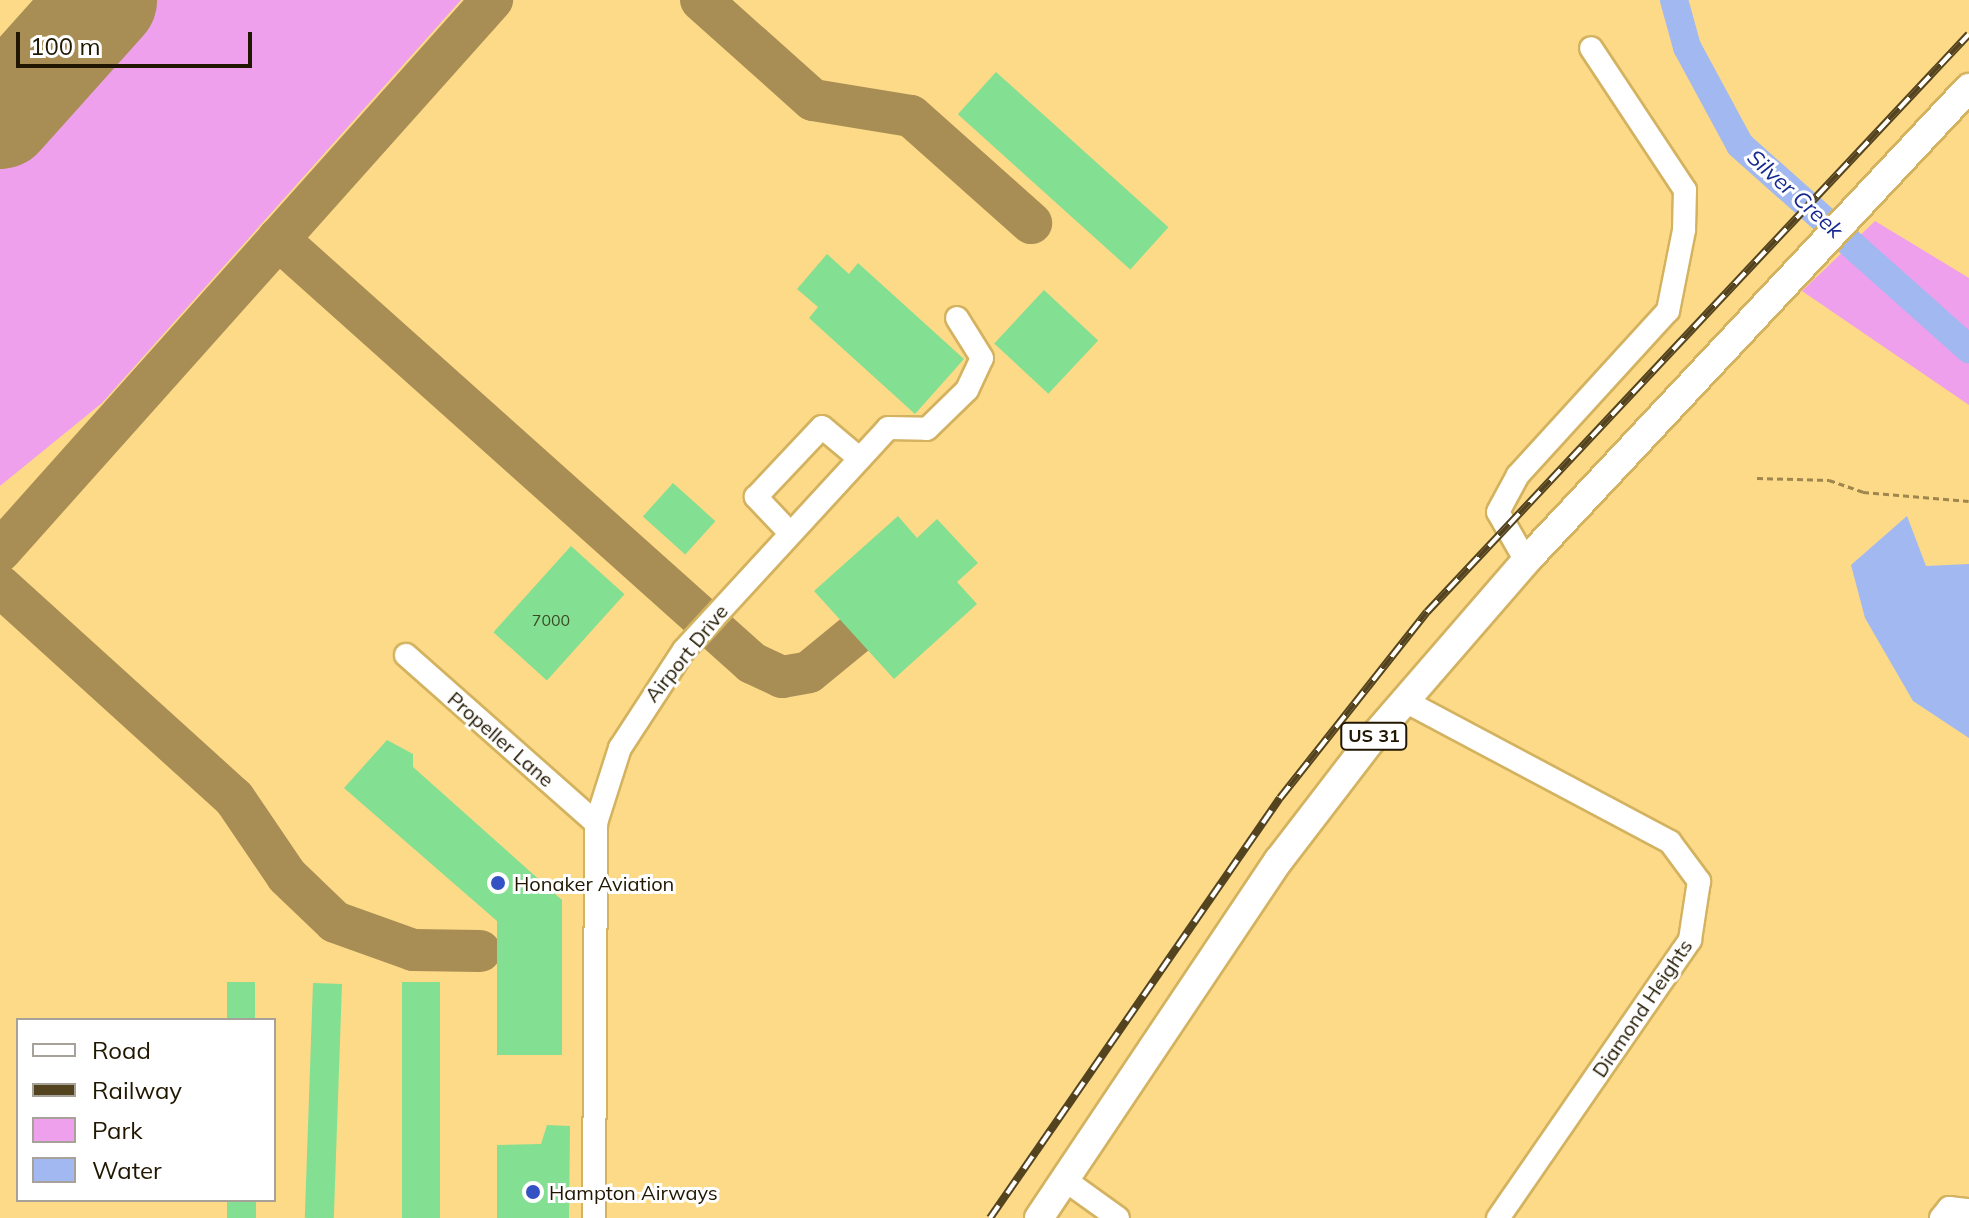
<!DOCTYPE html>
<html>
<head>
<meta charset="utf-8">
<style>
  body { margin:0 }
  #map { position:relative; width:1969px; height:1218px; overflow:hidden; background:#fcda88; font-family:Mulish,sans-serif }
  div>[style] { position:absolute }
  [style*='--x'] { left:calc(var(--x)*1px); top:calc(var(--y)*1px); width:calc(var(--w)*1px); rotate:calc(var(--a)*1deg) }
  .green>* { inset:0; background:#eea0ec }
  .water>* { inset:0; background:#a1b8f0 }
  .river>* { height:28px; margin:-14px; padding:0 14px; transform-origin:14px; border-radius:14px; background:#a1b8f0 }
  .taxiway>* { height:42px; margin:-21px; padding:0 21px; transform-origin:21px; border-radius:21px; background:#a88e54 }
  .runway>* { height:106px; margin:-53px; padding:0 53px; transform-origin:53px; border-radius:53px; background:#a88e54 }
  .building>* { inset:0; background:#83df91; transform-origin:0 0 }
  .path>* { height:3px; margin-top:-1.5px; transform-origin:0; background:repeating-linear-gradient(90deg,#9e864d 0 6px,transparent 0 10px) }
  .roads { filter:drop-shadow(2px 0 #d3b260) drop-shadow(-2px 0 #d3b260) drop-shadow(0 2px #d3b260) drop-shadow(0 -2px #d3b260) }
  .minor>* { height:22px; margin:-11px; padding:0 11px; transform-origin:11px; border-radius:11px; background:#fff }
  .major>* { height:28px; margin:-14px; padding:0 14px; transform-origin:14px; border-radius:14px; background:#fff }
  .rail>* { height:8px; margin-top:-4px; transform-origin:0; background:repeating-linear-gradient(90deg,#fff 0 15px,#53431f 0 30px); box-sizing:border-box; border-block:2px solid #53431f }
  .dots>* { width:22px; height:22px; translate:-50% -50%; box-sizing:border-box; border:4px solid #fff; border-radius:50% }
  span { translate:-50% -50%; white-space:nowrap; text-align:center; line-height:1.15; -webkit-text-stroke:6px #fff; paint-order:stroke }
  .number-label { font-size:16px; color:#3a4924 }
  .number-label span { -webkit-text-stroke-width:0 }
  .shield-label span { padding:2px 6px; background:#fff; border:2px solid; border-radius:6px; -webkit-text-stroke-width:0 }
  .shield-label { font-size:18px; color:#211700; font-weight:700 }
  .street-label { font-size:20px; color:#211700 }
  .poi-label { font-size:20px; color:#211700 }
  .left { translate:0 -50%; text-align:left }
  .water-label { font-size:22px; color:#172991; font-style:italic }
  .legend { position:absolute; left:16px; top:1018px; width:260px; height:184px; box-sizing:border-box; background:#fff; border:2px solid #a6a299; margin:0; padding:10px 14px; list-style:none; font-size:24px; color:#211700 }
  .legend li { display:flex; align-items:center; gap:16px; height:40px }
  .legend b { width:40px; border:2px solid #a6a299 }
  .scale { position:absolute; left:16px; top:32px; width:236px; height:36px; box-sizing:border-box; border:4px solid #211700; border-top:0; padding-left:10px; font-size:24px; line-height:28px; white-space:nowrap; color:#211700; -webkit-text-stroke:6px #fff; paint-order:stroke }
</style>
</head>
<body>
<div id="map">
  <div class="green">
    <div style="clip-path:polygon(151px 0,461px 0,102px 403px,0 486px,0 167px)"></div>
    <div style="clip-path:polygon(1875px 221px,1969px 278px,1969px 405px,1802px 291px)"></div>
  </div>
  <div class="water">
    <div style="clip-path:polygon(1907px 516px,1926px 566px,1969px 564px,1969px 738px,1913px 701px,1865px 618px,1851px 565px)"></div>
  </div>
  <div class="river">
    <div style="--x:1674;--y:0;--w:49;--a:74.5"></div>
    <div style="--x:1687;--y:47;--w:111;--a:61.6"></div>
    <div style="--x:1740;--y:145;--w:307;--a:41.7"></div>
  </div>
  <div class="taxiway">
    <div style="--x:701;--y:0;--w:150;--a:41.8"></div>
    <div style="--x:813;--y:100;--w:99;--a:9.3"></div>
    <div style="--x:911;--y:116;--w:161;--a:41.7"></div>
    <div style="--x:278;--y:239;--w:636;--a:41.81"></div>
    <div style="--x:752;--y:663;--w:33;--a:25"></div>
    <div style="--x:782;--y:677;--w:27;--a:-10"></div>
    <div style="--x:809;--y:672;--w:58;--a:-39.4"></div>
    <div style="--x:0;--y:551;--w:739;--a:-48.24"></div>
    <div style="--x:0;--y:586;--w:316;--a:42.2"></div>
    <div style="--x:234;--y:798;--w:94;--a:55.8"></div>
    <div style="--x:287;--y:876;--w:66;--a:43.8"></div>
    <div style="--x:335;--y:922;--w:83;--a:19.7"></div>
    <div style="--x:413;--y:950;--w:67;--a:0.9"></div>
  </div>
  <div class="runway">
    <div style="--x:0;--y:116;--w:156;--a:-48.1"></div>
  </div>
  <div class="building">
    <div style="left:996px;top:72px;width:232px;height:57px;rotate:42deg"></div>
    <div style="clip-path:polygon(827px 254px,849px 274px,858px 263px,964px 359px,915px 414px,809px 318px,818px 307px,797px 289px)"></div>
    <div style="left:1044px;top:290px;width:74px;height:73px;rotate:43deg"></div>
    <div style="left:673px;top:483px;width:57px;height:45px;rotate:42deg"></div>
    <div style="clip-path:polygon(898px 516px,917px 538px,937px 519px,978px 563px,957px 582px,977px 604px,894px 679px,814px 591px)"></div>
    <div style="left:571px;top:546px;width:72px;height:116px;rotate:42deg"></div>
    <div style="clip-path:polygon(387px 740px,413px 754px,413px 767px,562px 900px,562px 1055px,497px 1055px,497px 921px,344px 788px)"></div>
    <div style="left:227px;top:982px;width:28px;height:38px"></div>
    <div style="left:402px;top:982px;width:38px;height:236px"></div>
    <div style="left:313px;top:983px;width:29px;height:235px;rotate:2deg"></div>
    <div style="clip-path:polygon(547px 1125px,570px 1126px,569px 1218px,497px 1218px,497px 1145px,541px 1144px)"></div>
    <div style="left:227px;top:1200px;width:29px;height:18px"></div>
  </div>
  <div class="path">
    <div style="--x:1757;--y:478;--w:72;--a:1.6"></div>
    <div style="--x:1829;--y:480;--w:36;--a:19"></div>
    <div style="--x:1863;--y:492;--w:106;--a:4.9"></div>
  </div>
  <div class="roads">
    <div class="minor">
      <div style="--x:790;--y:533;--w:50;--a:-133.4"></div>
      <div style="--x:756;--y:497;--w:96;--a:-46.7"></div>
      <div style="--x:822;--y:427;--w:48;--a:40"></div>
      <div style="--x:1526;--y:561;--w:56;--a:-119.7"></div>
      <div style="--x:1498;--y:512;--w:42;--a:-61.6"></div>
      <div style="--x:1518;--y:475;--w:222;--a:-47.6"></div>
      <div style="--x:1668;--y:311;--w:83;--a:-78.8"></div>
      <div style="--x:1684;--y:230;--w:40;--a:-88.6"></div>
      <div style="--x:1685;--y:190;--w:170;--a:-123.5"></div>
      <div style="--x:406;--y:655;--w:254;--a:41.5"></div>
      <div style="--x:1405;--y:701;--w:300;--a:28"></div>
      <div style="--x:1670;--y:842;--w:49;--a:53.4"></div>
      <div style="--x:1699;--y:881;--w:60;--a:98.7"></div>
      <div style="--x:1690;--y:940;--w:338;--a:124.6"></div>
      <div style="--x:1065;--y:1180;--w:65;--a:35.6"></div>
      <div style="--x:594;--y:1218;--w:395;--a:-89.7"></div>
      <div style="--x:596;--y:823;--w:79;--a:-72.3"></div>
      <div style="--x:620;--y:748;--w:117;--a:-56.9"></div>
      <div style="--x:684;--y:650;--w:301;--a:-47.4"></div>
      <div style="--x:888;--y:428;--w:39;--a:1"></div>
      <div style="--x:927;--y:429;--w:56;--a:-44.3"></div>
      <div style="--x:967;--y:390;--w:35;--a:-65"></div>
      <div style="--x:982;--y:358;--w:47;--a:-122"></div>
      <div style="--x:1941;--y:1218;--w:13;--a:-51"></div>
      <div style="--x:1949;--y:1208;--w:20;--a:6"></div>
    </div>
    <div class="major">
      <div style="--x:1039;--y:1218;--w:431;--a:-56.2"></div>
      <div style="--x:1279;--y:860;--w:151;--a:-52.5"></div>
      <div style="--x:1371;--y:740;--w:237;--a:-49.1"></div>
      <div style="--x:1526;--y:561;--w:648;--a:-46.88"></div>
    </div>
  </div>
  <div class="rail">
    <div style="--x:990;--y:1218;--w:510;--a:-55.38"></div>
    <div style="--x:1280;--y:798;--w:237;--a:-51.7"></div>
    <div style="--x:1427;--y:612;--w:792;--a:-46.84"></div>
  </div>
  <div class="dots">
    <div style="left:498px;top:883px;background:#3452c3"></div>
    <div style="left:533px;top:1192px;background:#3452c3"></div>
  </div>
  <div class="number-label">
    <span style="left:551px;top:620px">7000</span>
  </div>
  <div class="shield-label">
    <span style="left:1374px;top:736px">US 31</span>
  </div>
  <div class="street-label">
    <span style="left:686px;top:653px;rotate:-51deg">Airport Drive</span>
    <span style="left:501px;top:739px;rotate:41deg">Propeller Lane</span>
    <span style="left:1642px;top:1008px;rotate:-56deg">Diamond Heights</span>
  </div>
  <div class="poi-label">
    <span class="left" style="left:514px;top:883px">Honaker Aviation</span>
    <span class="left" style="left:549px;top:1192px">Hampton Airways</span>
  </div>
  <div class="water-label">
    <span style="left:1795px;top:194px;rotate:42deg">Silver Creek</span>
  </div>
  <ul class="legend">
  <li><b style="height:10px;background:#fff"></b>Road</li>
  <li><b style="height:10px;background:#53431f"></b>Railway</li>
  <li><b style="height:22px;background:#eea0ec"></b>Park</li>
  <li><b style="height:22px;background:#a1b8f0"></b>Water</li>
  </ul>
  <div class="scale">100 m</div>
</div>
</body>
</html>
